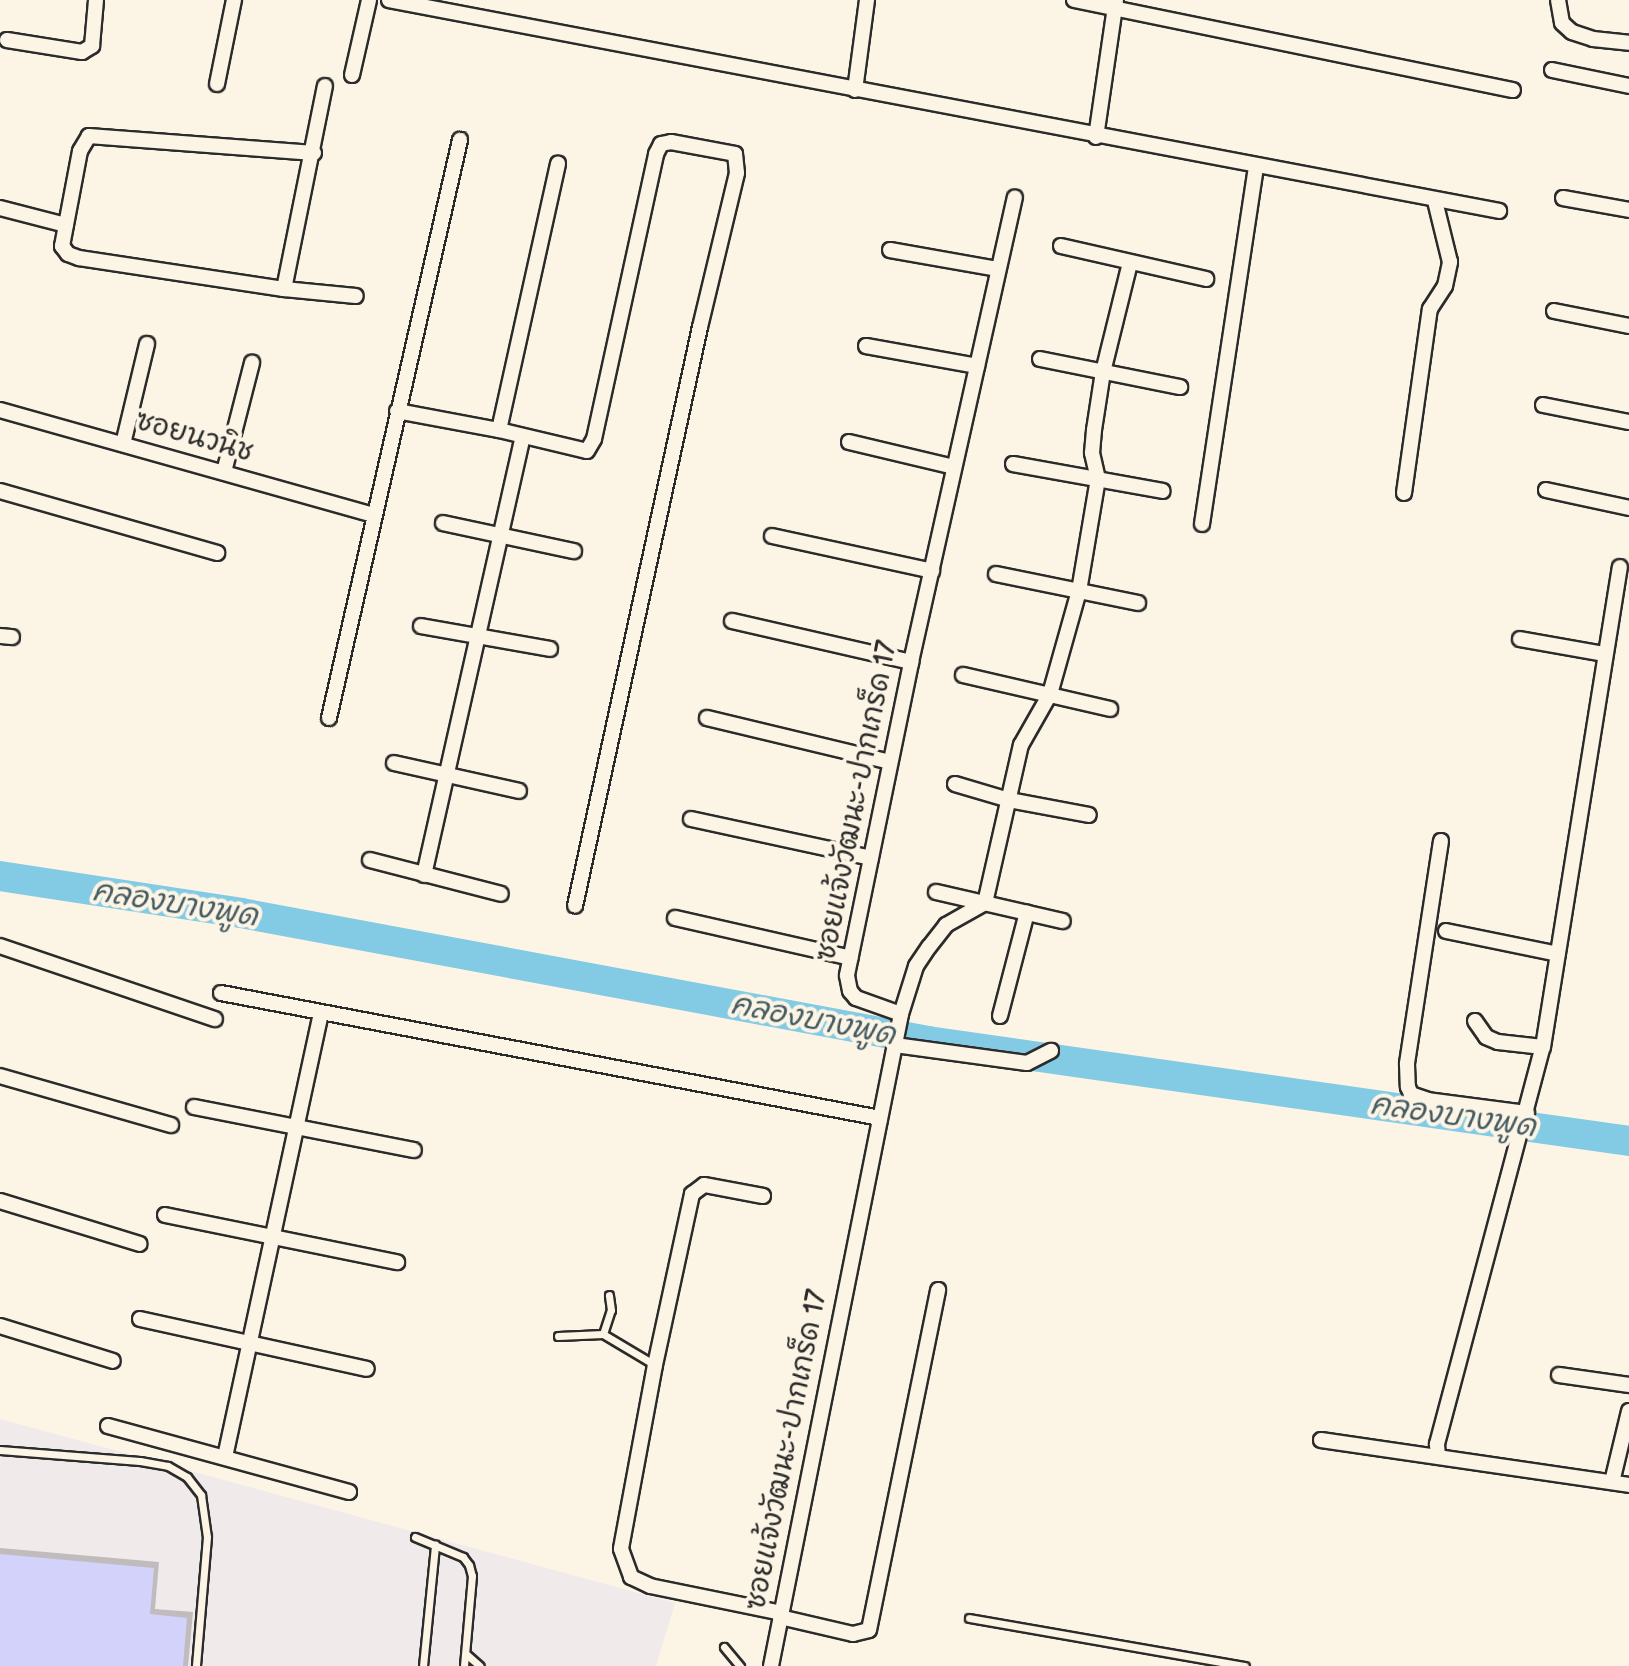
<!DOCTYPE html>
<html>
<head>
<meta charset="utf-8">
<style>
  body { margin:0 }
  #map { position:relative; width:1629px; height:1666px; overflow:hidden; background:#fcf5e5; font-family:"Balsamiq Sans","Playpen Sans Thai",sans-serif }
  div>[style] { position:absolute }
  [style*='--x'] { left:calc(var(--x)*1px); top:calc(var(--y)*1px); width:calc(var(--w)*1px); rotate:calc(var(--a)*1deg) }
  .built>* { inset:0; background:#f0eaeb }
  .shadow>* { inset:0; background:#0003 }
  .river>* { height:30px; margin:-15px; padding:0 15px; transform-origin:15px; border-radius:15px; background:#83cae4 }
  .building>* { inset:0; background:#d3d2fa }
  .roads { filter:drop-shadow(2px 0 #2b2b2b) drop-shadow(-2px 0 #2b2b2b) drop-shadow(0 2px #2b2b2b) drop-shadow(0 -2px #2b2b2b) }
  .lane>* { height:7px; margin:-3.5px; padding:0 3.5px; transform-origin:3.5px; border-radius:3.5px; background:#fcf5e5 }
  .street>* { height:14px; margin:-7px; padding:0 7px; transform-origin:7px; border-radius:7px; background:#fcf5e5 }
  span { translate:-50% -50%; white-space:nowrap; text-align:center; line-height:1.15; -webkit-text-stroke:8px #fcf5e5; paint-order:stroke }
  .street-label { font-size:28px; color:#2b2b2b }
  .water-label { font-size:30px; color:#455b62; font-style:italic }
</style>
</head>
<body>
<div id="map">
  <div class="built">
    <div style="clip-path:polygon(0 1419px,675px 1603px,656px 1666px,0 1666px)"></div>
  </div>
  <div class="shadow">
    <div style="clip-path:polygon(0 1548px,159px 1562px,155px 1609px,193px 1612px,188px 1666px,0 1666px)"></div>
  </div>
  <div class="river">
    <div style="--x:0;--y:876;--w:244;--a:8.7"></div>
    <div style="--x:241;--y:913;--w:699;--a:10.55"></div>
    <div style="--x:928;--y:1041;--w:708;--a:8.12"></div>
  </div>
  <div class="building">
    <div style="clip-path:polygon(0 1554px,154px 1568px,150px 1614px,187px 1618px,183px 1666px,0 1666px)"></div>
  </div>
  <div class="roads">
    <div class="lane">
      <div style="--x:603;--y:1334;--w:25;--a:-72"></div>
      <div style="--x:611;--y:1310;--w:15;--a:-98"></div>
      <div style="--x:558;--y:1336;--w:45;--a:-2.5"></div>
      <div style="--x:603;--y:1334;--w:61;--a:30.8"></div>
      <div style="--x:0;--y:1450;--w:140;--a:4.5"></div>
      <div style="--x:140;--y:1461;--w:28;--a:10"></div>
      <div style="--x:168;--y:1466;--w:22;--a:30"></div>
      <div style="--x:187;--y:1477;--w:23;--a:52"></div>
      <div style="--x:201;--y:1495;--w:42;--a:81.9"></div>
      <div style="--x:207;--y:1537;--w:129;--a:94.9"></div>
      <div style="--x:415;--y:1537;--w:52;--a:22.6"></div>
      <div style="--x:463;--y:1557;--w:10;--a:53"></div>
      <div style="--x:469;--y:1565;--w:11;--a:75"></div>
      <div style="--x:472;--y:1576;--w:90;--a:95.1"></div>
      <div style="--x:969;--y:1618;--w:280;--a:9.9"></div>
      <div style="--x:724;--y:1647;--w:25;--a:50"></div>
      <div style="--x:466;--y:1654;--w:18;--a:41"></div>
      <div style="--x:423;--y:1666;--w:122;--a:-84.3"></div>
    </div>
    <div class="street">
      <div style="--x:389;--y:0;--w:1130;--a:10.76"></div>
      <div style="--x:1074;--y:0;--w:448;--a:11.6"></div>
      <div style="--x:1558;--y:0;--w:23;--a:80"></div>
      <div style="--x:1562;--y:23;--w:13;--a:42"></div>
      <div style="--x:1572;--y:32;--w:22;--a:18"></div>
      <div style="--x:1593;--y:39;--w:36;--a:6"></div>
      <div style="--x:7;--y:40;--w:76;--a:9.1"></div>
      <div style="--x:82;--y:52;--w:12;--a:-31"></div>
      <div style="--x:92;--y:46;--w:46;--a:-85"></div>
      <div style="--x:1552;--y:70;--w:79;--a:11.7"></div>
      <div style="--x:352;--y:75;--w:77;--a:-77.2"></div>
      <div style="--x:217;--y:84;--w:86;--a:-78.6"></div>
      <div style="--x:855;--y:90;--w:91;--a:-82.4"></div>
      <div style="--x:1096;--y:137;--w:138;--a:-81.7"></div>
      <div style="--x:314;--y:153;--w:226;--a:-175.7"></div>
      <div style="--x:89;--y:136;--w:17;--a:121"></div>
      <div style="--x:80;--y:151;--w:97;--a:100.7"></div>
      <div style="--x:62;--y:246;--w:10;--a:53"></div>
      <div style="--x:68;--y:254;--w:12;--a:20"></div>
      <div style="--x:79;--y:258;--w:207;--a:8.6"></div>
      <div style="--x:284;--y:289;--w:72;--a:5.6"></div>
      <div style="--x:1563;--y:198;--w:67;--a:10.3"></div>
      <div style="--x:0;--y:208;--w:68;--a:14.4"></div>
      <div style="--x:1061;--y:246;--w:149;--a:12.8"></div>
      <div style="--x:890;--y:250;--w:110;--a:10"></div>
      <div style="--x:284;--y:289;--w:207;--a:-78.6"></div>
      <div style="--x:1554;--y:311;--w:76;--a:11.3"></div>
      <div style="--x:866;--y:346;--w:113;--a:10.2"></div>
      <div style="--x:1040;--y:359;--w:143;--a:11.3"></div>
      <div style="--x:1543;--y:405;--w:88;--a:11.2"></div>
      <div style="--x:0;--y:410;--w:388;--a:15.7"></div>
      <div style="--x:397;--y:411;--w:104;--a:10.6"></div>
      <div style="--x:499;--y:430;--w:90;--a:13.4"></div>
      <div style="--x:587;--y:451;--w:14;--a:-60"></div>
      <div style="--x:594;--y:439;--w:292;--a:-77.7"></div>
      <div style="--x:656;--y:154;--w:11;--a:-63"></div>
      <div style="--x:661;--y:144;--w:10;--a:-11"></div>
      <div style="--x:671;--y:142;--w:65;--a:10.6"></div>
      <div style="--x:735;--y:154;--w:19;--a:84"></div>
      <div style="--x:737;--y:173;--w:158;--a:103.5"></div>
      <div style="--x:700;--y:327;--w:592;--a:102.18"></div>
      <div style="--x:499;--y:430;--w:273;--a:-77.5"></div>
      <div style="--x:849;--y:442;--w:108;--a:13.4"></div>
      <div style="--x:123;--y:444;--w:103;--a:-76.5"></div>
      <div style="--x:1013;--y:464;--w:152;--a:10.2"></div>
      <div style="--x:224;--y:472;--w:113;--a:-75.6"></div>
      <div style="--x:1546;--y:490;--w:85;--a:12.2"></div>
      <div style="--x:0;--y:491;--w:226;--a:15.9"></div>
      <div style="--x:1404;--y:493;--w:186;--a:-82"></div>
      <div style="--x:1430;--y:309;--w:27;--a:-57"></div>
      <div style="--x:1445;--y:286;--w:25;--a:-78"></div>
      <div style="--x:1450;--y:262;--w:63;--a:-103.8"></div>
      <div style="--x:443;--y:523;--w:134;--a:12.1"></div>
      <div style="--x:1202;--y:524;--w:362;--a:-81.4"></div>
      <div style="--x:772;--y:536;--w:164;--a:12.3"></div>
      <div style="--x:996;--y:574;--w:145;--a:11.5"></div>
      <div style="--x:732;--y:621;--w:184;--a:12.9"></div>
      <div style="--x:421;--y:626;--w:131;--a:10.1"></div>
      <div style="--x:0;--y:636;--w:12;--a:5"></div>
      <div style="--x:1520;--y:639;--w:85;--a:10.1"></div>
      <div style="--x:963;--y:675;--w:151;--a:13"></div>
      <div style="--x:329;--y:718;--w:593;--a:-77.23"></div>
      <div style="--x:707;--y:718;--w:188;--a:13.5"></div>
      <div style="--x:394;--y:763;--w:128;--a:12.6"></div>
      <div style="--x:955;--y:784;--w:56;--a:16.5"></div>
      <div style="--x:1009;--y:800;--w:81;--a:10.6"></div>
      <div style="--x:691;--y:819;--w:184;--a:12.2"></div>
      <div style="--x:1441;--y:841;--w:226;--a:98.7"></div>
      <div style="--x:1407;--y:1064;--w:23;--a:88"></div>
      <div style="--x:1408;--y:1087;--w:8;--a:67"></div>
      <div style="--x:1411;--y:1094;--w:18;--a:19"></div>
      <div style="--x:1428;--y:1100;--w:100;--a:7.5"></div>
      <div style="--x:370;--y:860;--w:135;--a:14.5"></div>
      <div style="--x:424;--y:875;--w:449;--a:-77.3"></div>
      <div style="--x:936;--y:892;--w:130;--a:12.9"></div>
      <div style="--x:675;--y:918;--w:180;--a:12.8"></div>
      <div style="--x:1446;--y:931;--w:114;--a:11.6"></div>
      <div style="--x:0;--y:946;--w:227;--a:18.8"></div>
      <div style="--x:221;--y:993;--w:671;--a:10.74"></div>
      <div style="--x:901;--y:1014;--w:50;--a:-72.6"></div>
      <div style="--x:916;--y:966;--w:23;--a:-56"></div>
      <div style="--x:929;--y:947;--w:28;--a:-52"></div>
      <div style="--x:946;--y:925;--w:45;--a:-29.4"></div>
      <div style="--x:985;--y:903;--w:162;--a:-77.2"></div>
      <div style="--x:1021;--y:745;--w:59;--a:-60.4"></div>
      <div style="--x:1050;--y:694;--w:107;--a:-74.3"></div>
      <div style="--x:1079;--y:591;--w:114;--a:-80.4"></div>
      <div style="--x:1098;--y:479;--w:27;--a:-103"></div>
      <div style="--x:1092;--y:453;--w:23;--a:-85"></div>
      <div style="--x:1094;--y:430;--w:59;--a:-81.2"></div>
      <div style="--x:1103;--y:372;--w:112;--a:-76.1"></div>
      <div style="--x:1000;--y:1016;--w:107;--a:-75.4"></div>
      <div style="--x:1475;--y:1021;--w:19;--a:55"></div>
      <div style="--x:1486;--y:1037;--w:13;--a:23"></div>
      <div style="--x:1498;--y:1042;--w:45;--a:6.3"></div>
      <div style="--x:895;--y:1045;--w:133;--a:7.8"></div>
      <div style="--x:1027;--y:1063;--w:27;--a:-27"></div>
      <div style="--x:0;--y:1076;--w:178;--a:16"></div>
      <div style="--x:194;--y:1107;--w:224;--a:11.1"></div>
      <div style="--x:763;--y:1196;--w:60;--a:-169.4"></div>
      <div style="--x:704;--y:1185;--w:15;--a:143"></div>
      <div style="--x:692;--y:1194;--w:175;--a:102.2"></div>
      <div style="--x:655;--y:1365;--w:187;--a:100.5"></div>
      <div style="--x:621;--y:1549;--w:30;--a:70"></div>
      <div style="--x:631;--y:1577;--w:21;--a:25"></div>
      <div style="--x:650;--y:1586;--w:134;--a:11.6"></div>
      <div style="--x:0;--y:1201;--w:146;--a:17.1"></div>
      <div style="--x:165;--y:1215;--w:237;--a:11.5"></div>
      <div style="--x:140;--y:1319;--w:232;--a:12.4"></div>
      <div style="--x:0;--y:1326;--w:118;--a:17.2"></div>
      <div style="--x:1559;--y:1375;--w:71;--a:8.1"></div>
      <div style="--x:108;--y:1426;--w:250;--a:15.3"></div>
      <div style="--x:1321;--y:1440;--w:311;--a:8.3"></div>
      <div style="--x:1438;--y:1456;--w:12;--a:-95"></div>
      <div style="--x:1437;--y:1444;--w:411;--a:-75.1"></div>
      <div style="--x:1543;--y:1047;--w:486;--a:-80.9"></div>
      <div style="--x:225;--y:1457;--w:453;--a:-77.8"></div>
      <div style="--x:1612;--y:1482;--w:73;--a:-76.5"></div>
      <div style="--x:780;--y:1617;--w:75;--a:13.1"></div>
      <div style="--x:853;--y:1634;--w:16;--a:-14"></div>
      <div style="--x:869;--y:1630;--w:347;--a:-78.5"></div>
      <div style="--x:771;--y:1666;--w:665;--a:-78.72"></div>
      <div style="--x:901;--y:1014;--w:48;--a:-160.4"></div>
      <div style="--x:856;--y:998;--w:9;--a:-131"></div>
      <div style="--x:850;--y:991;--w:16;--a:-101"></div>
      <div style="--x:847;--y:975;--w:319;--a:-78.4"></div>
      <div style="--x:911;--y:662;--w:476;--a:-77.4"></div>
    </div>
  </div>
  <div class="street-label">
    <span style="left:194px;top:437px;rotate:16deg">ซอยนวนิช</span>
    <span style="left:857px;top:801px;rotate:-79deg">ซอยแจ้งวัฒนะ-ปากเกร็ด 17</span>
    <span style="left:787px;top:1450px;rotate:-79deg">ซอยแจ้งวัฒนะ-ปากเกร็ด 17</span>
  </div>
  <div class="water-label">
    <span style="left:175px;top:904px;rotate:9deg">คลองบางพูด</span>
    <span style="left:813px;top:1020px;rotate:11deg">คลองบางพูด</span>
    <span style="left:1453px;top:1116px;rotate:8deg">คลองบางพูด</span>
  </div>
</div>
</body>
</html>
